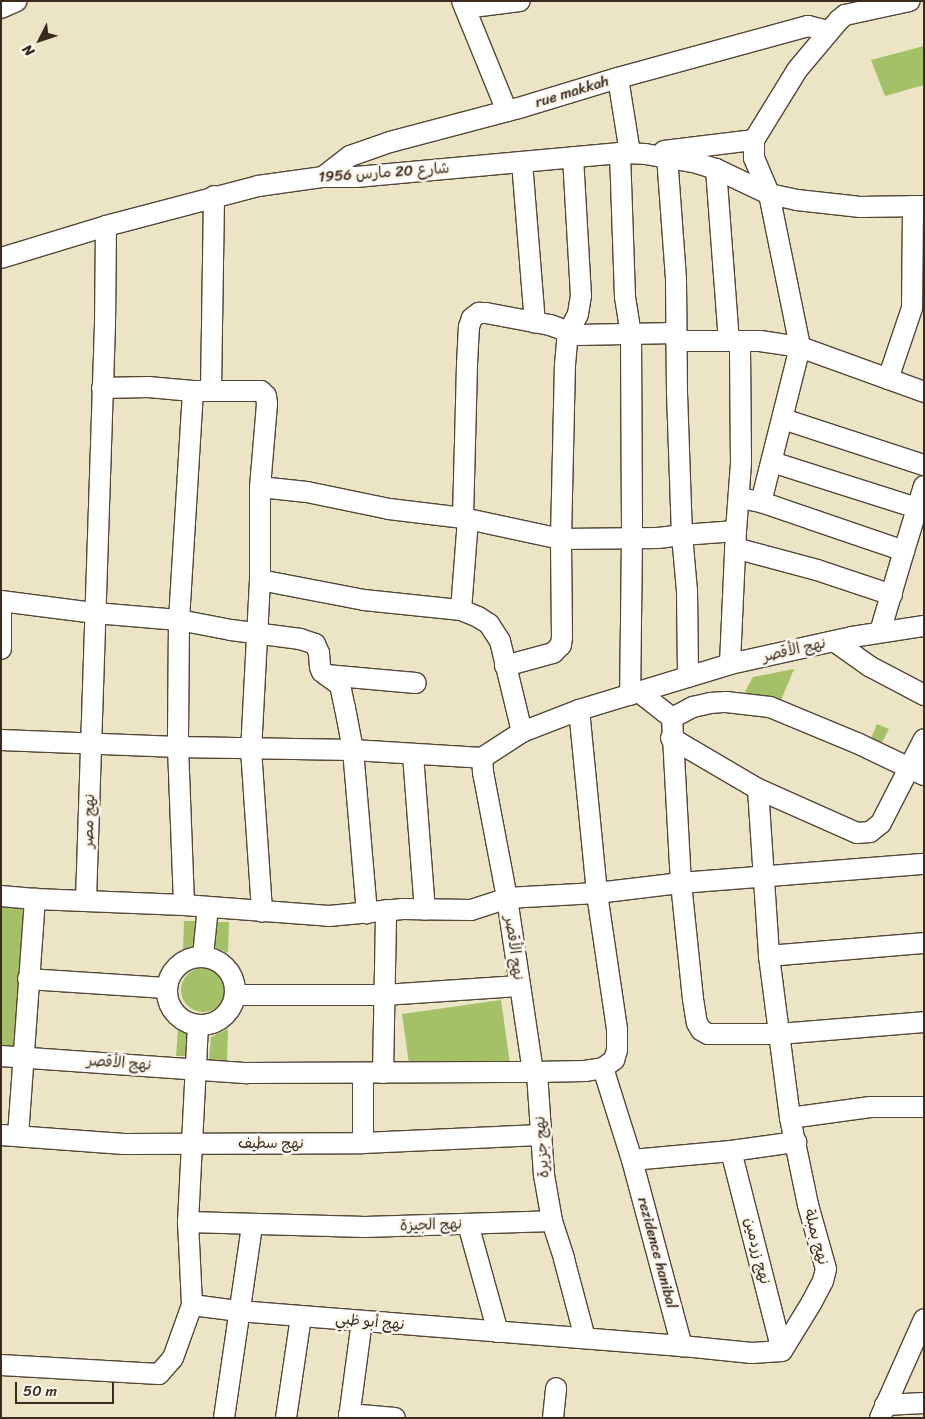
<!DOCTYPE html>
<html>
<head>
<meta charset="utf-8">
<style>
  body { margin:0 }
  #map { position:relative; width:925px; height:1419px; overflow:hidden; background:#ebe5c6; font-family:Sriracha,"Playpen Sans Arabic",sans-serif }
  div>[style] { position:absolute }
  [style*='--x'] { left:calc(var(--x)*1px); top:calc(var(--y)*1px); width:calc(var(--w)*1px); rotate:calc(var(--a)*1deg) }
  .green>* { inset:0; background:#a4c168; transform-origin:0 0 }
  .round { border-radius:50% }
  .roads { filter:drop-shadow(1px 0 #554637) drop-shadow(-1px 0 #554637) drop-shadow(0 1px #554637) drop-shadow(0 -1px #554637) }
  .minor>* { height:20px; margin:-10px; padding:0 10px; transform-origin:10px; border-radius:10px; background:#fff }
  .minor>.ring { margin:-10px; padding:0; box-sizing:content-box; background:none; border:20px solid #fff; border-radius:50% }
  span { translate:-50% -50%; white-space:nowrap; text-align:center; line-height:1.15; -webkit-text-stroke:5px #fbf7ec; paint-order:stroke }
  .street-label { font-size:15px; color:#3b2a1e }
  .frame { position:absolute; inset:0; border:2px solid #3b2a1e; pointer-events:none }
  .north { position:absolute; left:15px; top:15px; width:50px; height:50px; -webkit-text-stroke:4px #fbf7ec; paint-order:stroke; rotate:229deg; font-size:14px; font-weight:700; line-height:20px; text-align:center; color:#3b2a1e }
  .north::after { content:''; display:block; margin:auto; width:18px; height:22px; background:#3b2a1e; clip-path:polygon(50% 0,100% 100%,50% 72%,0 100%) }
  .scale { position:absolute; left:15px; top:1382px; width:99px; height:22px; box-sizing:border-box; border:2px solid #3b2a1e; border-top:0; padding-left:6px; font-size:15px; line-height:18px; white-space:nowrap; color:#3b2a1e; -webkit-text-stroke:4px #fbf7ec; paint-order:stroke }
</style>
</head>
<body>
<div id="map">
  <div class="green">
    <div style="clip-path:polygon(924px 46px,924px 85px,885px 96px,871px 60px)"></div>
    <div style="clip-path:polygon(794px 669px,779px 705px,742px 697px,753px 677px)"></div>
    <div style="clip-path:polygon(877px 724px,889px 729px,878px 750px,868px 745px)"></div>
    <div style="clip-path:polygon(1px 906px,23px 909px,16px 1051px,1px 1050px)"></div>
    <div style="clip-path:polygon(184px 921px,198px 921px,196px 947px,183px 951px)"></div>
    <div style="clip-path:polygon(216px 922px,229px 922px,228px 953px,214px 947px)"></div>
    <div class="round" style="left:181px;top:968px;width:44px;height:44px"></div>
    <div style="left:501px;top:1000px;width:62px;height:100px;rotate:82deg"></div>
    <div style="clip-path:polygon(178px 1028px,191px 1035px,189px 1056px,176px 1056px)"></div>
    <div style="clip-path:polygon(228px 1029px,227px 1061px,209px 1060px,211px 1037px)"></div>
  </div>
  <div class="roads">
    <div class="minor">
      <div style="--x:462;--y:1;--w:119;--a:67.8"></div>
      <div style="--x:1;--y:8;--w:17;--a:-24"></div>
      <div style="--x:465;--y:8;--w:55;--a:-7.3"></div>
      <div style="--x:618;--y:78;--w:76;--a:80.9"></div>
      <div style="--x:754;--y:140;--w:82;--a:-58.4"></div>
      <div style="--x:797;--y:70;--w:65;--a:-50"></div>
      <div style="--x:839;--y:20;--w:8;--a:-40"></div>
      <div style="--x:845;--y:15;--w:66;--a:-12.2"></div>
      <div style="--x:664;--y:151;--w:91;--a:-7"></div>
      <div style="--x:754;--y:140;--w:18;--a:90"></div>
      <div style="--x:754;--y:158;--w:39;--a:67"></div>
      <div style="--x:769;--y:194;--w:156;--a:78.5"></div>
      <div style="--x:800;--y:347;--w:160;--a:104.1"></div>
      <div style="--x:620;--y:153;--w:144;--a:88"></div>
      <div style="--x:625;--y:297;--w:38;--a:81"></div>
      <div style="--x:631;--y:335;--w:204;--a:89.7"></div>
      <div style="--x:632;--y:539;--w:156;--a:90.7"></div>
      <div style="--x:667;--y:156;--w:124;--a:85.8"></div>
      <div style="--x:676;--y:280;--w:113;--a:89.5"></div>
      <div style="--x:677;--y:393;--w:142;--a:88"></div>
      <div style="--x:682;--y:535;--w:54;--a:-4.2"></div>
      <div style="--x:736;--y:531;--w:133;--a:92.6"></div>
      <div style="--x:522;--y:162;--w:161;--a:85.4"></div>
      <div style="--x:716;--y:169;--w:171;--a:85.7"></div>
      <div style="--x:323;--y:177;--w:34;--a:-38"></div>
      <div style="--x:350;--y:156;--w:42;--a:-19.3"></div>
      <div style="--x:390;--y:142;--w:133;--a:-14.8"></div>
      <div style="--x:519;--y:108;--w:103;--a:-16.9"></div>
      <div style="--x:618;--y:78;--w:197;--a:-15.3"></div>
      <div style="--x:808;--y:26;--w:21;--a:14"></div>
      <div style="--x:1;--y:258;--w:110;--a:-16.9"></div>
      <div style="--x:106;--y:226;--w:157;--a:-14.7"></div>
      <div style="--x:258;--y:186;--w:66;--a:-7.9"></div>
      <div style="--x:323;--y:177;--w:33;--a:0"></div>
      <div style="--x:356;--y:177;--w:265;--a:-5.2"></div>
      <div style="--x:620;--y:153;--w:25;--a:2"></div>
      <div style="--x:645;--y:154;--w:49;--a:9.5"></div>
      <div style="--x:693;--y:162;--w:24;--a:17"></div>
      <div style="--x:716;--y:169;--w:59;--a:25.3"></div>
      <div style="--x:769;--y:194;--w:29;--a:12"></div>
      <div style="--x:797;--y:200;--w:63;--a:6.3"></div>
      <div style="--x:860;--y:207;--w:64;--a:-0.9"></div>
      <div style="--x:676;--y:341;--w:84;--a:0"></div>
      <div style="--x:760;--y:341;--w:40;--a:8.5"></div>
      <div style="--x:800;--y:347;--w:132;--a:19.9"></div>
      <div style="--x:888;--y:379;--w:75;--a:-71.3"></div>
      <div style="--x:912;--y:308;--w:102;--a:-89.4"></div>
      <div style="--x:102;--y:388;--w:46;--a:-1.2"></div>
      <div style="--x:148;--y:387;--w:45;--a:5.1"></div>
      <div style="--x:193;--y:391;--w:229;--a:93.5"></div>
      <div style="--x:179;--y:620;--w:127;--a:90.5"></div>
      <div style="--x:178;--y:747;--w:158;--a:87.8"></div>
      <div style="--x:211;--y:389;--w:193;--a:-89.1"></div>
      <div style="--x:193;--y:391;--w:68;--a:0"></div>
      <div style="--x:261;--y:391;--w:7;--a:45"></div>
      <div style="--x:266;--y:396;--w:8;--a:83"></div>
      <div style="--x:267;--y:404;--w:83;--a:94.8"></div>
      <div style="--x:260;--y:487;--w:93;--a:90"></div>
      <div style="--x:260;--y:580;--w:169;--a:93"></div>
      <div style="--x:251;--y:749;--w:163;--a:86.1"></div>
      <div style="--x:783;--y:419;--w:148;--a:18.1"></div>
      <div style="--x:772;--y:462;--w:152;--a:17.6"></div>
      <div style="--x:260;--y:487;--w:47;--a:6.1"></div>
      <div style="--x:307;--y:492;--w:84;--a:11.7"></div>
      <div style="--x:389;--y:509;--w:75;--a:6.9"></div>
      <div style="--x:463;--y:518;--w:100;--a:12.1"></div>
      <div style="--x:561;--y:539;--w:97;--a:-0.6"></div>
      <div style="--x:658;--y:538;--w:24;--a:-7"></div>
      <div style="--x:682;--y:535;--w:56;--a:84.9"></div>
      <div style="--x:687;--y:591;--w:86;--a:89.3"></div>
      <div style="--x:740;--y:498;--w:21;--a:11"></div>
      <div style="--x:761;--y:502;--w:151;--a:18.9"></div>
      <div style="--x:904;--y:551;--w:84;--a:106.5"></div>
      <div style="--x:463;--y:518;--w:154;--a:-88.5"></div>
      <div style="--x:467;--y:364;--w:37;--a:-87"></div>
      <div style="--x:469;--y:327;--w:9;--a:-72"></div>
      <div style="--x:472;--y:318;--w:9;--a:-36"></div>
      <div style="--x:479;--y:313;--w:7;--a:0"></div>
      <div style="--x:486;--y:313;--w:65;--a:10.6"></div>
      <div style="--x:550;--y:325;--w:29;--a:20"></div>
      <div style="--x:577;--y:335;--w:99;--a:-1.2"></div>
      <div style="--x:736;--y:531;--w:68;--a:-85.8"></div>
      <div style="--x:741;--y:463;--w:122;--a:-90.5"></div>
      <div style="--x:735;--y:548;--w:85;--a:15"></div>
      <div style="--x:817;--y:570;--w:79;--a:18.4"></div>
      <div style="--x:904;--y:551;--w:68;--a:-72.9"></div>
      <div style="--x:260;--y:580;--w:106;--a:10.9"></div>
      <div style="--x:364;--y:600;--w:98;--a:5.9"></div>
      <div style="--x:461;--y:610;--w:18;--a:22"></div>
      <div style="--x:478;--y:617;--w:13;--a:32"></div>
      <div style="--x:489;--y:624;--w:20;--a:57"></div>
      <div style="--x:500;--y:641;--w:94;--a:76.4"></div>
      <div style="--x:1;--y:601;--w:95;--a:7.3"></div>
      <div style="--x:95;--y:613;--w:84;--a:4.8"></div>
      <div style="--x:179;--y:620;--w:53;--a:10.9"></div>
      <div style="--x:231;--y:630;--w:70;--a:7.4"></div>
      <div style="--x:300;--y:639;--w:16;--a:18"></div>
      <div style="--x:315;--y:644;--w:10;--a:66"></div>
      <div style="--x:319;--y:653;--w:14;--a:86"></div>
      <div style="--x:320;--y:667;--w:5;--a:68"></div>
      <div style="--x:322;--y:672;--w:22;--a:36"></div>
      <div style="--x:340;--y:685;--w:24;--a:78"></div>
      <div style="--x:345;--y:708;--w:43;--a:79.2"></div>
      <div style="--x:353;--y:750;--w:164;--a:85.1"></div>
      <div style="--x:461;--y:610;--w:90;--a:-85.6"></div>
      <div style="--x:1;--y:613;--w:36;--a:90"></div>
      <div style="--x:834;--y:641;--w:43;--a:35.5"></div>
      <div style="--x:869;--y:666;--w:62;--a:27.8"></div>
      <div style="--x:505;--y:666;--w:50;--a:-15.2"></div>
      <div style="--x:553;--y:653;--w:11;--a:-45"></div>
      <div style="--x:561;--y:645;--w:8;--a:-83"></div>
      <div style="--x:562;--y:637;--w:98;--a:-90.6"></div>
      <div style="--x:561;--y:539;--w:174;--a:-88.7"></div>
      <div style="--x:565;--y:365;--w:32;--a:-85"></div>
      <div style="--x:568;--y:333;--w:21;--a:-62"></div>
      <div style="--x:578;--y:314;--w:18;--a:-81"></div>
      <div style="--x:581;--y:296;--w:139;--a:-93.3"></div>
      <div style="--x:326;--y:675;--w:90;--a:5.1"></div>
      <div style="--x:639;--y:692;--w:42;--a:38.2"></div>
      <div style="--x:672;--y:718;--w:24;--a:-28"></div>
      <div style="--x:693;--y:707;--w:17;--a:-13"></div>
      <div style="--x:710;--y:703;--w:16;--a:-4"></div>
      <div style="--x:726;--y:702;--w:44;--a:6.5"></div>
      <div style="--x:770;--y:707;--w:94;--a:22.5"></div>
      <div style="--x:857;--y:743;--w:74;--a:25.5"></div>
      <div style="--x:672;--y:718;--w:165;--a:86.9"></div>
      <div style="--x:681;--y:883;--w:117;--a:84.1"></div>
      <div style="--x:693;--y:999;--w:24;--a:81"></div>
      <div style="--x:697;--y:1023;--w:8;--a:60"></div>
      <div style="--x:701;--y:1030;--w:8;--a:30"></div>
      <div style="--x:708;--y:1034;--w:71;--a:0"></div>
      <div style="--x:779;--y:1034;--w:145;--a:-4.7"></div>
      <div style="--x:671;--y:738;--w:101;--a:30.4"></div>
      <div style="--x:758;--y:789;--w:108;--a:24"></div>
      <div style="--x:857;--y:833;--w:13;--a:-4"></div>
      <div style="--x:870;--y:832;--w:14;--a:-39"></div>
      <div style="--x:881;--y:823;--w:94;--a:-62.9"></div>
      <div style="--x:1;--y:740;--w:177;--a:2.3"></div>
      <div style="--x:178;--y:747;--w:175;--a:1"></div>
      <div style="--x:353;--y:750;--w:129;--a:3.5"></div>
      <div style="--x:413;--y:755;--w:155;--a:85.6"></div>
      <div style="--x:758;--y:789;--w:167;--a:86.2"></div>
      <div style="--x:769;--y:956;--w:163;--a:82.6"></div>
      <div style="--x:790;--y:1118;--w:89;--a:78.3"></div>
      <div style="--x:808;--y:1205;--w:66;--a:74.3"></div>
      <div style="--x:826;--y:1269;--w:12;--a:104"></div>
      <div style="--x:823;--y:1281;--w:24;--a:118"></div>
      <div style="--x:812;--y:1302;--w:57;--a:121.5"></div>
      <div style="--x:1;--y:896;--w:34;--a:5"></div>
      <div style="--x:35;--y:899;--w:149;--a:2.3"></div>
      <div style="--x:184;--y:905;--w:145;--a:4.3"></div>
      <div style="--x:329;--y:916;--w:74;--a:-5.4"></div>
      <div style="--x:403;--y:909;--w:68;--a:0.8"></div>
      <div style="--x:471;--y:910;--w:38;--a:-18"></div>
      <div style="--x:507;--y:898;--w:90;--a:-3.2"></div>
      <div style="--x:597;--y:893;--w:85;--a:-6.8"></div>
      <div style="--x:681;--y:883;--w:244;--a:-4.5"></div>
      <div style="--x:86;--y:900;--w:576;--a:-88.11"></div>
      <div style="--x:105;--y:324;--w:98;--a:-89.4"></div>
      <div style="--x:203;--y:956;--w:49;--a:-84.2"></div>
      <div style="--x:769;--y:956;--w:156;--a:-4.8"></div>
      <div class="ring" style="left:167px;top:957px;width:48px;height:48px"></div>
      <div style="--x:28;--y:979;--w:138;--a:3.7"></div>
      <div style="--x:235;--y:995;--w:149;--a:0"></div>
      <div style="--x:384;--y:995;--w:135;--a:-3.8"></div>
      <div style="--x:198;--y:1025;--w:197;--a:92.9"></div>
      <div style="--x:188;--y:1222;--w:83;--a:87.2"></div>
      <div style="--x:192;--y:1305;--w:46;--a:7.4"></div>
      <div style="--x:238;--y:1311;--w:445;--a:4.5"></div>
      <div style="--x:682;--y:1346;--w:70;--a:5.7"></div>
      <div style="--x:752;--y:1353;--w:30;--a:-4"></div>
      <div style="--x:1;--y:1056;--w:247;--a:4"></div>
      <div style="--x:247;--y:1073;--w:286;--a:-0.2"></div>
      <div style="--x:533;--y:1072;--w:176;--a:-98.5"></div>
      <div style="--x:507;--y:898;--w:128;--a:-100.8"></div>
      <div style="--x:483;--y:772;--w:14;--a:-94"></div>
      <div style="--x:482;--y:758;--w:48;--a:-33"></div>
      <div style="--x:522;--y:732;--w:61;--a:-21.1"></div>
      <div style="--x:579;--y:710;--w:158;--a:-16.9"></div>
      <div style="--x:730;--y:664;--w:125;--a:-12.5"></div>
      <div style="--x:852;--y:637;--w:73;--a:-8.7"></div>
      <div style="--x:603;--y:1068;--w:96;--a:72.5"></div>
      <div style="--x:632;--y:1160;--w:99;--a:-5.2"></div>
      <div style="--x:731;--y:1151;--w:66;--a:-7.9"></div>
      <div style="--x:533;--y:1072;--w:52;--a:-1.1"></div>
      <div style="--x:585;--y:1071;--w:18;--a:-9"></div>
      <div style="--x:603;--y:1068;--w:14;--a:-36"></div>
      <div style="--x:614;--y:1060;--w:10;--a:-73"></div>
      <div style="--x:617;--y:1050;--w:21;--a:-90"></div>
      <div style="--x:617;--y:1029;--w:137;--a:-98.4"></div>
      <div style="--x:597;--y:893;--w:184;--a:-95.6"></div>
      <div style="--x:383;--y:1073;--w:163;--a:-88.9"></div>
      <div style="--x:537;--y:1073;--w:102;--a:86.1"></div>
      <div style="--x:544;--y:1175;--w:47;--a:80.1"></div>
      <div style="--x:790;--y:1118;--w:81;--a:-7.8"></div>
      <div style="--x:870;--y:1107;--w:54;--a:0"></div>
      <div style="--x:1;--y:1135;--w:123;--a:4.2"></div>
      <div style="--x:124;--y:1144;--w:239;--a:-0.2"></div>
      <div style="--x:363;--y:1143;--w:178;--a:-2.6"></div>
      <div style="--x:18;--y:1136;--w:238;--a:-85.9"></div>
      <div style="--x:363;--y:1143;--w:70;--a:-90"></div>
      <div style="--x:731;--y:1151;--w:206;--a:75.7"></div>
      <div style="--x:632;--y:1160;--w:193;--a:75"></div>
      <div style="--x:188;--y:1222;--w:177;--a:1.6"></div>
      <div style="--x:365;--y:1227;--w:187;--a:-1.8"></div>
      <div style="--x:552;--y:1221;--w:40;--a:72"></div>
      <div style="--x:564;--y:1259;--w:82;--a:75.1"></div>
      <div style="--x:468;--y:1224;--w:112;--a:74.5"></div>
      <div style="--x:1;--y:1365;--w:158;--a:3.3"></div>
      <div style="--x:159;--y:1374;--w:21;--a:-49"></div>
      <div style="--x:173;--y:1358;--w:56;--a:-70.3"></div>
      <div style="--x:885;--y:1405;--w:39;--a:-3"></div>
      <div style="--x:349;--y:1414;--w:46;--a:5"></div>
      <div style="--x:224;--y:1418;--w:195;--a:-81.7"></div>
      <div style="--x:286;--y:1418;--w:103;--a:-81.6"></div>
      <div style="--x:349;--y:1418;--w:98;--a:-82.4"></div>
      <div style="--x:553;--y:1418;--w:30;--a:-84"></div>
      <div style="--x:880;--y:1418;--w:108;--a:-66"></div>
    </div>
  </div>
  <div class="street-label">
    <span style="left:572px;top:92px;rotate:-17deg">rue makkah</span>
    <span style="left:384px;top:173px;rotate:-4deg">شارع 20 مارس 1956</span>
    <span style="left:794px;top:650px;rotate:-13deg">نهج الأقصر</span>
    <span style="left:89px;top:821px;rotate:-88deg">نهج مصر</span>
    <span style="left:514px;top:948px;rotate:82deg">نهج الأقصر</span>
    <span style="left:119px;top:1063px;rotate:4deg">نهج الأقصر</span>
    <span style="left:271px;top:1144px">نهج سطيف</span>
    <span style="left:542px;top:1147px;rotate:-94deg">نهج جزيرة</span>
    <span style="left:431px;top:1225px;rotate:-2deg">نهج الجيزة</span>
    <span style="left:816px;top:1237px;rotate:75deg">نهج بمبلة</span>
    <span style="left:757px;top:1251px;rotate:76deg">نهج زردمين</span>
    <span style="left:657px;top:1253px;rotate:75deg">rezidence hanibal</span>
    <span style="left:370px;top:1322px;rotate:5deg">نهج أبو ظبي</span>
  </div>
  <div class="frame"></div>
  <div class="north">N</div>
  <div class="scale">50 m</div>
</div>
</body>
</html>
